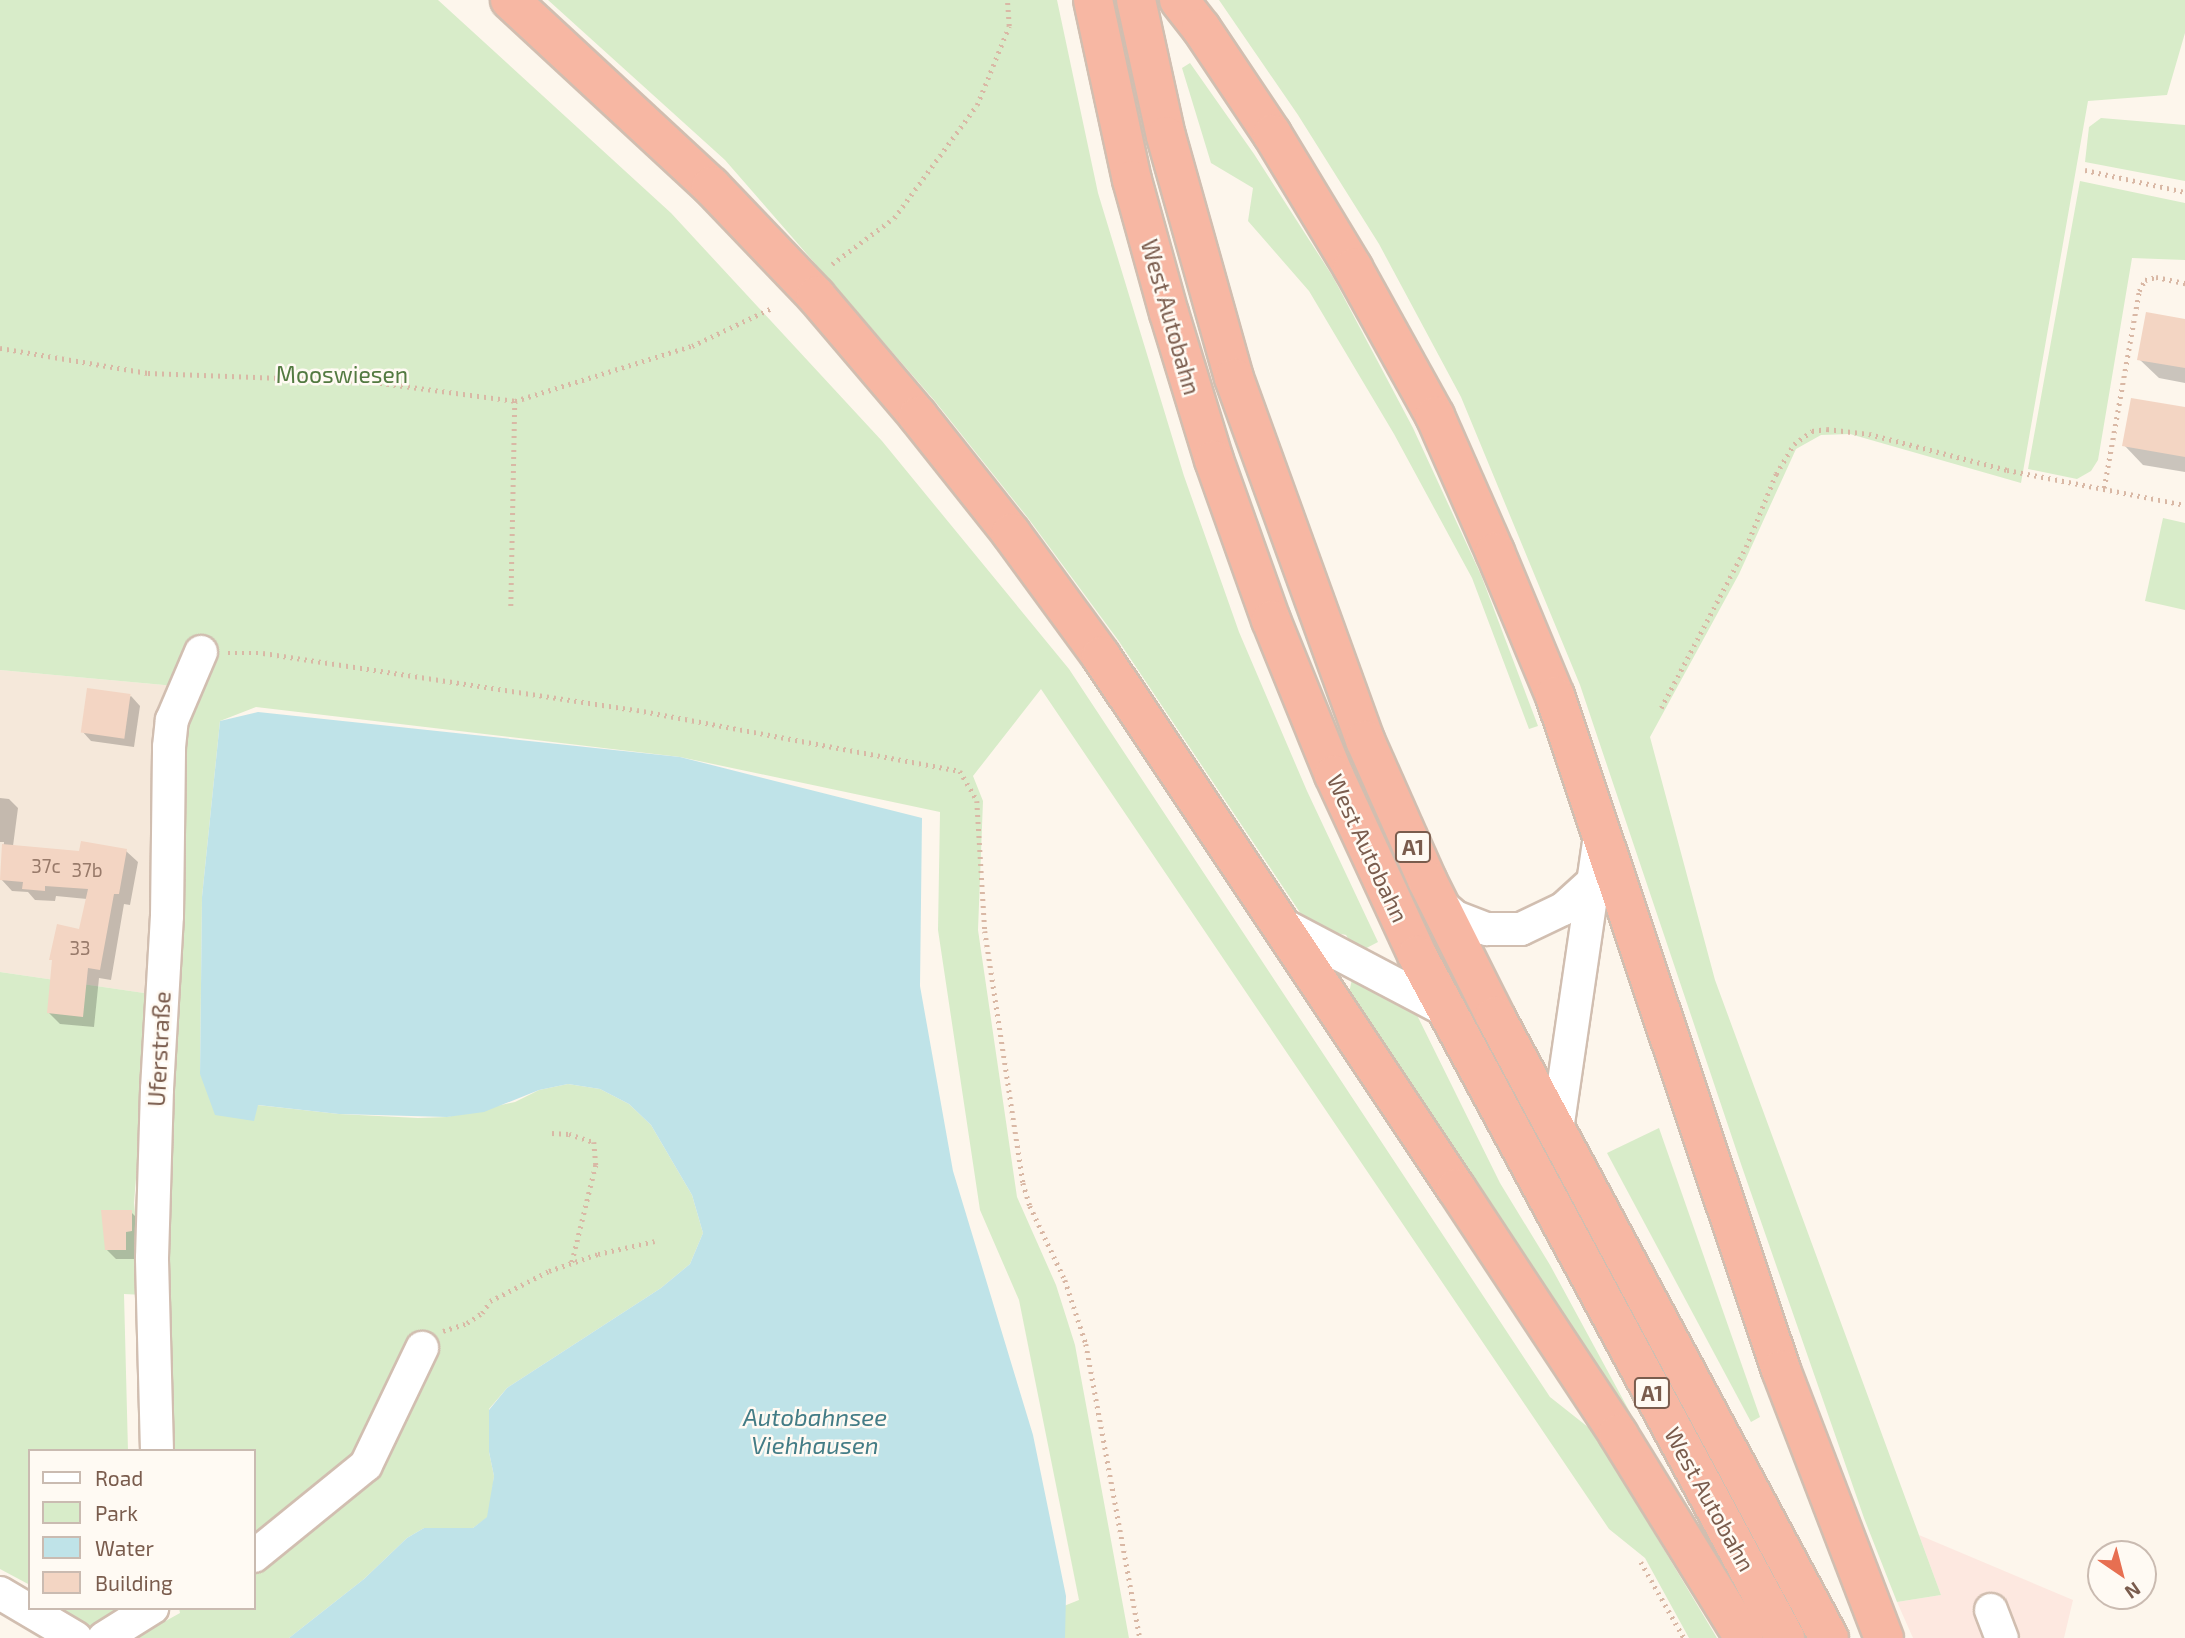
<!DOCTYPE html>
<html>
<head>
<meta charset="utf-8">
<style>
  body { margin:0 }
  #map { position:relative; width:2185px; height:1638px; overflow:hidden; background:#fdf6ec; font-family:"Exo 2",sans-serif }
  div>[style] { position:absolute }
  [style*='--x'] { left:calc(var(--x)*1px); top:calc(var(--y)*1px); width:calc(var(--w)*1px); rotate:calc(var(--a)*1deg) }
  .residential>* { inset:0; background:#f5e8da }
  .commercial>* { inset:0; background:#fde8e0 }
  .green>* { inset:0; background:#d8ecc9 }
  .water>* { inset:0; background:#bfe3e8 }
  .shadow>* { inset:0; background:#0003 }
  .building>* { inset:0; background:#f3d5c3; transform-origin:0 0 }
  .path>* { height:4.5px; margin-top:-2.25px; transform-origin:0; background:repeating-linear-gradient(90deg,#d9b8a5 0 2px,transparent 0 7px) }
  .roads { filter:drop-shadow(2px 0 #d1beb0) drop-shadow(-2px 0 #d1beb0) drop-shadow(0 2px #d1beb0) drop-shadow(0 -2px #d1beb0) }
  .minor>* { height:32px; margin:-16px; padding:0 16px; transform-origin:16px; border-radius:16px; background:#fff }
  .highway>* { height:38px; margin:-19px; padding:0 19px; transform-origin:19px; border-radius:19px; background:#f7b7a3 }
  span { translate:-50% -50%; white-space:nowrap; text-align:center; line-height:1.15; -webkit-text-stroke:5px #fffaf3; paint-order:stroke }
  .number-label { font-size:19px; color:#987a6a }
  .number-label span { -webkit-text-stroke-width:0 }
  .shield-label span { padding:2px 5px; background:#fffaf3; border:2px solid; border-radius:5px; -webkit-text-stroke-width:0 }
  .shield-label { font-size:21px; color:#7a5c4d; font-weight:700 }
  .street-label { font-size:23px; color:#7a5c4d }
  .park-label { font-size:23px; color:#537a41 }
  .water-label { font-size:24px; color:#437c86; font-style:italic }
  .legend { position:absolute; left:28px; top:1449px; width:228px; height:161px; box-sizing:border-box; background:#fffaf3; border:2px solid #cabbb1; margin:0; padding:9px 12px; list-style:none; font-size:21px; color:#7a5c4d }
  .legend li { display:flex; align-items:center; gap:14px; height:35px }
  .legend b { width:35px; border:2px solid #cabbb1 }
  .north { position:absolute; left:2087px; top:1540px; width:70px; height:70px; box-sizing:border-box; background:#fffaf3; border:2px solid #cabbb1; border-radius:50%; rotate:145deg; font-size:19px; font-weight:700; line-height:28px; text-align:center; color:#7a5c4d }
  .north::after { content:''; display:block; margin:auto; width:24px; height:32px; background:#e76f51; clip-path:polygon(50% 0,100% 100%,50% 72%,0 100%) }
</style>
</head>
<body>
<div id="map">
  <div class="residential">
    <div style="clip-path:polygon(0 670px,175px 686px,151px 994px,0 972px)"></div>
  </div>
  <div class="commercial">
    <div style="clip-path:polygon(1919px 1535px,2073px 1600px,2064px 1638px,1913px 1638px,1897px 1602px,1941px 1595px)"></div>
  </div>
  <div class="green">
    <div style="clip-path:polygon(0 0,438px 0,671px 213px,882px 441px,1069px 669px,1550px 1397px,1593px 1431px,1717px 1638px,1689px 1638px,1645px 1558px,1609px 1529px,1041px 689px,973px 776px,983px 801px,978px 930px,1017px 1197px,1056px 1285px,1075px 1345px,1129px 1638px,1062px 1638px,1059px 1608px,1079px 1600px,1019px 1300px,980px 1210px,938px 930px,940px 812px,680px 757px,256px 707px,220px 721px,202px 897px,200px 1074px,257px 1105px,339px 1114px,418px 1118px,447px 1117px,515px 1102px,539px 1090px,568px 1084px,600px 1089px,629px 1104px,651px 1125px,692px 1195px,703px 1233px,690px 1264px,661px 1288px,507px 1388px,489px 1409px,489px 1452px,494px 1476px,491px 1502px,488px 1517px,473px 1528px,424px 1528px,407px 1538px,364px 1579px,289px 1638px,135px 1638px,180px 1613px,179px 1608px,254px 1608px,254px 1451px,166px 1451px,175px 686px,0 670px)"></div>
    <div style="clip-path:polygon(548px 0,1057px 0,1098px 193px,1184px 476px,1239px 632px,1307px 791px,1378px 942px,1357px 953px,1346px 935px,1332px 932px,1317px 938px,1118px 640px,1028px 518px,934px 400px,725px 160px)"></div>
    <div style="clip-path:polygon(1219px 0,2185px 0,2185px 33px,2167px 95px,2088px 101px,2021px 483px,1850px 434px,1821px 435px,1796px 449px,1739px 574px,1650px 737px,1715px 980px,1941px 1595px,1897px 1602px,1864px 1518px,1742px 1167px,1580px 685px,1461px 397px,1379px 244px,1298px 115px)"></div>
    <div style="clip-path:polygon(1190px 63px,1254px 154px,1333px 277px,1413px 428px,1481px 575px,1538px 726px,1529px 729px,1472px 578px,1394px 434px,1309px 291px,1248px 221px,1253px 188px,1211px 163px,1182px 68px)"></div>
    <div style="clip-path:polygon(2101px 118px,2185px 125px,2185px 181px,2085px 162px,2089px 127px)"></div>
    <div style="clip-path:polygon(2080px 181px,2185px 203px,2185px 260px,2132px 258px,2098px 460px,2091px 471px,2077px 479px,2028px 469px)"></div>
    <div style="clip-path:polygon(2163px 518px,2185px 523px,2185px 610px,2145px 601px)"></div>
    <div style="clip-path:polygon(0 972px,151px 994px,134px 1203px,144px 1295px,124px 1294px,128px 1451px,30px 1451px,30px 1585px,0 1569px)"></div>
    <div style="clip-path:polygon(1352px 979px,1412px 1005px,1500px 1183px,1550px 1265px,1638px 1427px,1634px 1431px,1348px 998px)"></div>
    <div style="clip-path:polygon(1659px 1128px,1760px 1417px,1751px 1422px,1607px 1153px)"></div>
    <div style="clip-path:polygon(44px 1608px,129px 1608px,97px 1628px,76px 1626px)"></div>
  </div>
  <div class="water">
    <div style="clip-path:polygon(258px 712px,680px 757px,922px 818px,920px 986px,953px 1171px,1033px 1435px,1066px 1596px,1065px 1638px,289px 1638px,364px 1579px,407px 1538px,424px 1528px,473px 1528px,487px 1517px,494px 1476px,489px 1452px,489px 1410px,507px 1388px,661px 1288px,690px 1264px,703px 1233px,692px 1195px,651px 1125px,629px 1104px,600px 1089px,568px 1084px,539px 1090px,484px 1112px,447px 1117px,339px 1114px,258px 1105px,254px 1121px,215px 1115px,200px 1074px,202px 897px,220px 721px)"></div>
  </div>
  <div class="shadow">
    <div style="clip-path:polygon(2185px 320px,2185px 383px,2159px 378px,2139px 359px)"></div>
    <div style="clip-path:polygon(2185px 409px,2185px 472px,2143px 465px,2124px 445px)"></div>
    <div style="clip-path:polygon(131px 696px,140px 706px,134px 747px,91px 741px,82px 731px)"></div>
    <div style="clip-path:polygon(0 798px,9px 799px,18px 808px,13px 846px,81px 853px,126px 851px,138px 862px,130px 905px,124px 904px,111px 980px,99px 978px,94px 1027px,60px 1024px,49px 1013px,80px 931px,87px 899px,56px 896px,55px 901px,35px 900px,28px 892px,12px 891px,1px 879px,4px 842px,0 842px)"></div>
    <div style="clip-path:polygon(131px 1212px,141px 1222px,141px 1240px,135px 1241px,135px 1259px,116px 1259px,106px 1249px)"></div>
  </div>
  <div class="building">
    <div style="clip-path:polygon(2146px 312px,2185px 319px,2185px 368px,2137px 360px)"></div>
    <div style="clip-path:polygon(2131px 398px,2185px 407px,2185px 457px,2122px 446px)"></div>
    <div style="left:87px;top:688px;width:44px;height:45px;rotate:8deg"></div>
    <div style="clip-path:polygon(81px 841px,127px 849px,119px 894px,114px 894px,100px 970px,88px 968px,83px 1017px,47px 1013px,52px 960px,49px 960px,57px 924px,79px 929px,88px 889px,45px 886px,45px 891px,22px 889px,23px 882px,0 880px,2px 844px,79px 851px)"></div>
    <div style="clip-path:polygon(101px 1210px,132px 1210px,132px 1231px,126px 1232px,126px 1250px,105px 1250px)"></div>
  </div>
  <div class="path">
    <div style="--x:2085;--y:170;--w:102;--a:12.4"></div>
    <div style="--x:832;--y:264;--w:77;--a:-36.6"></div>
    <div style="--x:894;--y:218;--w:140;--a:-53.7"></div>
    <div style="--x:977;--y:105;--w:85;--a:-67.9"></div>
    <div style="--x:1009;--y:26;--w:26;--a:-94"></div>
    <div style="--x:0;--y:348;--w:150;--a:9.6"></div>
    <div style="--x:148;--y:373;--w:218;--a:2.1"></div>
    <div style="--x:366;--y:381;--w:150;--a:7.6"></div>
    <div style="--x:515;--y:401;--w:207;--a:91.1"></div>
    <div style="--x:515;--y:401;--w:185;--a:-17.3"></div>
    <div style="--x:692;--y:346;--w:89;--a:-25.4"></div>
    <div style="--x:2104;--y:488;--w:200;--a:-79.9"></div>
    <div style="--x:2139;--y:291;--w:13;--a:-61"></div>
    <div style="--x:2145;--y:280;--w:11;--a:-15"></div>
    <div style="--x:2156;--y:277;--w:30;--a:12"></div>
    <div style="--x:228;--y:653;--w:35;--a:0"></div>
    <div style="--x:263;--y:653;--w:378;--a:8.7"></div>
    <div style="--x:637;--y:710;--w:329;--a:10.7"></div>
    <div style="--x:960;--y:771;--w:34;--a:60"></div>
    <div style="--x:977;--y:801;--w:130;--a:86.5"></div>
    <div style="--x:985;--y:931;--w:255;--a:81.4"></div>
    <div style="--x:1023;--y:1183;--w:24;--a:73"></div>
    <div style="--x:1030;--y:1206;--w:82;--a:64.7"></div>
    <div style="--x:1065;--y:1280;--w:67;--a:71.8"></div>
    <div style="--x:1086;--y:1344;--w:299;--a:79.6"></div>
    <div style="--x:1661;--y:708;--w:182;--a:-62.2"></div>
    <div style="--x:1746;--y:547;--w:79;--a:-67.7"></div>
    <div style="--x:1776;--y:474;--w:35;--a:-59"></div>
    <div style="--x:1794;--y:444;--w:22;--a:-36"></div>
    <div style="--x:1812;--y:431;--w:15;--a:-8"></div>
    <div style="--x:1827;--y:429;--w:42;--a:6.8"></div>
    <div style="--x:1869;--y:434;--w:143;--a:14.6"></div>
    <div style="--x:2007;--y:470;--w:181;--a:11.1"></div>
    <div style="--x:552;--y:1133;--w:17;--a:3"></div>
    <div style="--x:569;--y:1134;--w:26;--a:18"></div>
    <div style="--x:594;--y:1142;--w:23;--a:85"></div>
    <div style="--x:596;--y:1165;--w:101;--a:103.8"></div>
    <div style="--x:443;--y:1331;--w:25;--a:-18"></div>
    <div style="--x:467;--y:1323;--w:18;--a:-34"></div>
    <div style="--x:482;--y:1313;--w:14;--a:-56"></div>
    <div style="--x:490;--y:1301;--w:66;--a:-27"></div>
    <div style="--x:549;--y:1271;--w:52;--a:-19.1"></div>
    <div style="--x:598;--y:1254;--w:58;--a:-12.8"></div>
    <div style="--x:1641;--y:1562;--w:87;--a:60.5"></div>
  </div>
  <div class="roads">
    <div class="minor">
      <div style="--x:1438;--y:902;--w:23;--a:41"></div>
      <div style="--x:1455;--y:917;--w:34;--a:21"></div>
      <div style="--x:1487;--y:929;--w:34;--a:0"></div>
      <div style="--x:1521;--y:929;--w:47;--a:-25.5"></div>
      <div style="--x:1563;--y:909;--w:45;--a:-42.3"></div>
      <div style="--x:1280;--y:923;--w:189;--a:27.8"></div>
      <div style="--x:1557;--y:1130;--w:296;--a:-81.7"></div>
      <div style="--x:157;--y:1451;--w:193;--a:-91.5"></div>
      <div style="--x:152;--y:1258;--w:169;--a:-88.3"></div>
      <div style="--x:157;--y:1089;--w:173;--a:-86.7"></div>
      <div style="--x:167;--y:916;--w:169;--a:-89.3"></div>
      <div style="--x:169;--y:747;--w:27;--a:-84"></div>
      <div style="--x:172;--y:720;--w:74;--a:-66.9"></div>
      <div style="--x:254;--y:1556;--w:144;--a:-39.1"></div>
      <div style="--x:366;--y:1465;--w:130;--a:-64.4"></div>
      <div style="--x:0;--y:1593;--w:88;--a:30.6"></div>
      <div style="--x:1991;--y:1610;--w:30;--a:69"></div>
      <div style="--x:104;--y:1638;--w:57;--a:-32"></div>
    </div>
    <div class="highway">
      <div style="--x:510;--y:0;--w:274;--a:42.8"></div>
      <div style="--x:711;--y:186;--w:152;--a:46.3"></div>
      <div style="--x:816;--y:296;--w:157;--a:49.6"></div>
      <div style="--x:918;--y:416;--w:149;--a:51.5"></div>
      <div style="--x:1011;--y:533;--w:152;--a:53.8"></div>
      <div style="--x:1101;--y:656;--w:640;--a:56.29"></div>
      <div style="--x:1456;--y:1188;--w:295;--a:56.6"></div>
      <div style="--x:1618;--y:1434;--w:240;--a:58.3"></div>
      <div style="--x:1093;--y:0;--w:184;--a:77.8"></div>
      <div style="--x:1132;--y:180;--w:138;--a:74.5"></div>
      <div style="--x:1169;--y:313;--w:154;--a:73"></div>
      <div style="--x:1214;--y:460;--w:170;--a:70.4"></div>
      <div style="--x:1271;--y:620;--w:167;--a:67.9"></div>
      <div style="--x:1334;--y:775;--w:198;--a:65.2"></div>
      <div style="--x:1417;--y:955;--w:776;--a:61.68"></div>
      <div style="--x:1136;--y:0;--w:139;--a:77.6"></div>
      <div style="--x:1166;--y:136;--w:251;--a:74.3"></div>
      <div style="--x:1234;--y:378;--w:385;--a:70.1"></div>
      <div style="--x:1365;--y:740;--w:153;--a:66.1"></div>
      <div style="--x:1427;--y:880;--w:152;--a:63.4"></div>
      <div style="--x:1495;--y:1016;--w:706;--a:61.77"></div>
      <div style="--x:1179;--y:0;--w:36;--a:52"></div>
      <div style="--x:1201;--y:28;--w:128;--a:56.2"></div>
      <div style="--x:1272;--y:134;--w:157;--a:58.8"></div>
      <div style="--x:1353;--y:268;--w:169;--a:61"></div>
      <div style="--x:1435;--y:416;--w:149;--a:66.2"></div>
      <div style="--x:1495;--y:552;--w:156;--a:67.4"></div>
      <div style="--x:1555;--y:696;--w:711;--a:71.46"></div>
      <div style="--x:1781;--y:1370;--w:287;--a:69"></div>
    </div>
  </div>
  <div class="number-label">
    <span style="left:46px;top:866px">37c</span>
    <span style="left:87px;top:870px">37b</span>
    <span style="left:80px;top:948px">33</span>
  </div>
  <div class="shield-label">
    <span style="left:1413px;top:847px">A1</span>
    <span style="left:1652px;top:1393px">A1</span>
  </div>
  <div class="street-label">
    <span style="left:1171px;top:317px;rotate:74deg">West Autobahn</span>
    <span style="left:1368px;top:848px;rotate:65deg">West Autobahn</span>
    <span style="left:159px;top:1049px;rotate:-87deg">Uferstraße</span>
    <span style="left:1710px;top:1499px;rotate:61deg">West Autobahn</span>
  </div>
  <div class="park-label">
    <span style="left:342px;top:374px">Mooswiesen</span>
  </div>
  <div class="water-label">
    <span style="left:815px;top:1431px">Autobahnsee<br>Viehhausen</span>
  </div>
  <ul class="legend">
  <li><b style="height:9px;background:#fff"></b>Road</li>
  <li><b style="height:19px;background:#d8ecc9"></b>Park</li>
  <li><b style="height:19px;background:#bfe3e8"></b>Water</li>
  <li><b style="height:19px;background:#f3d5c3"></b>Building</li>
  </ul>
  <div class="north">N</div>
</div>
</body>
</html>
